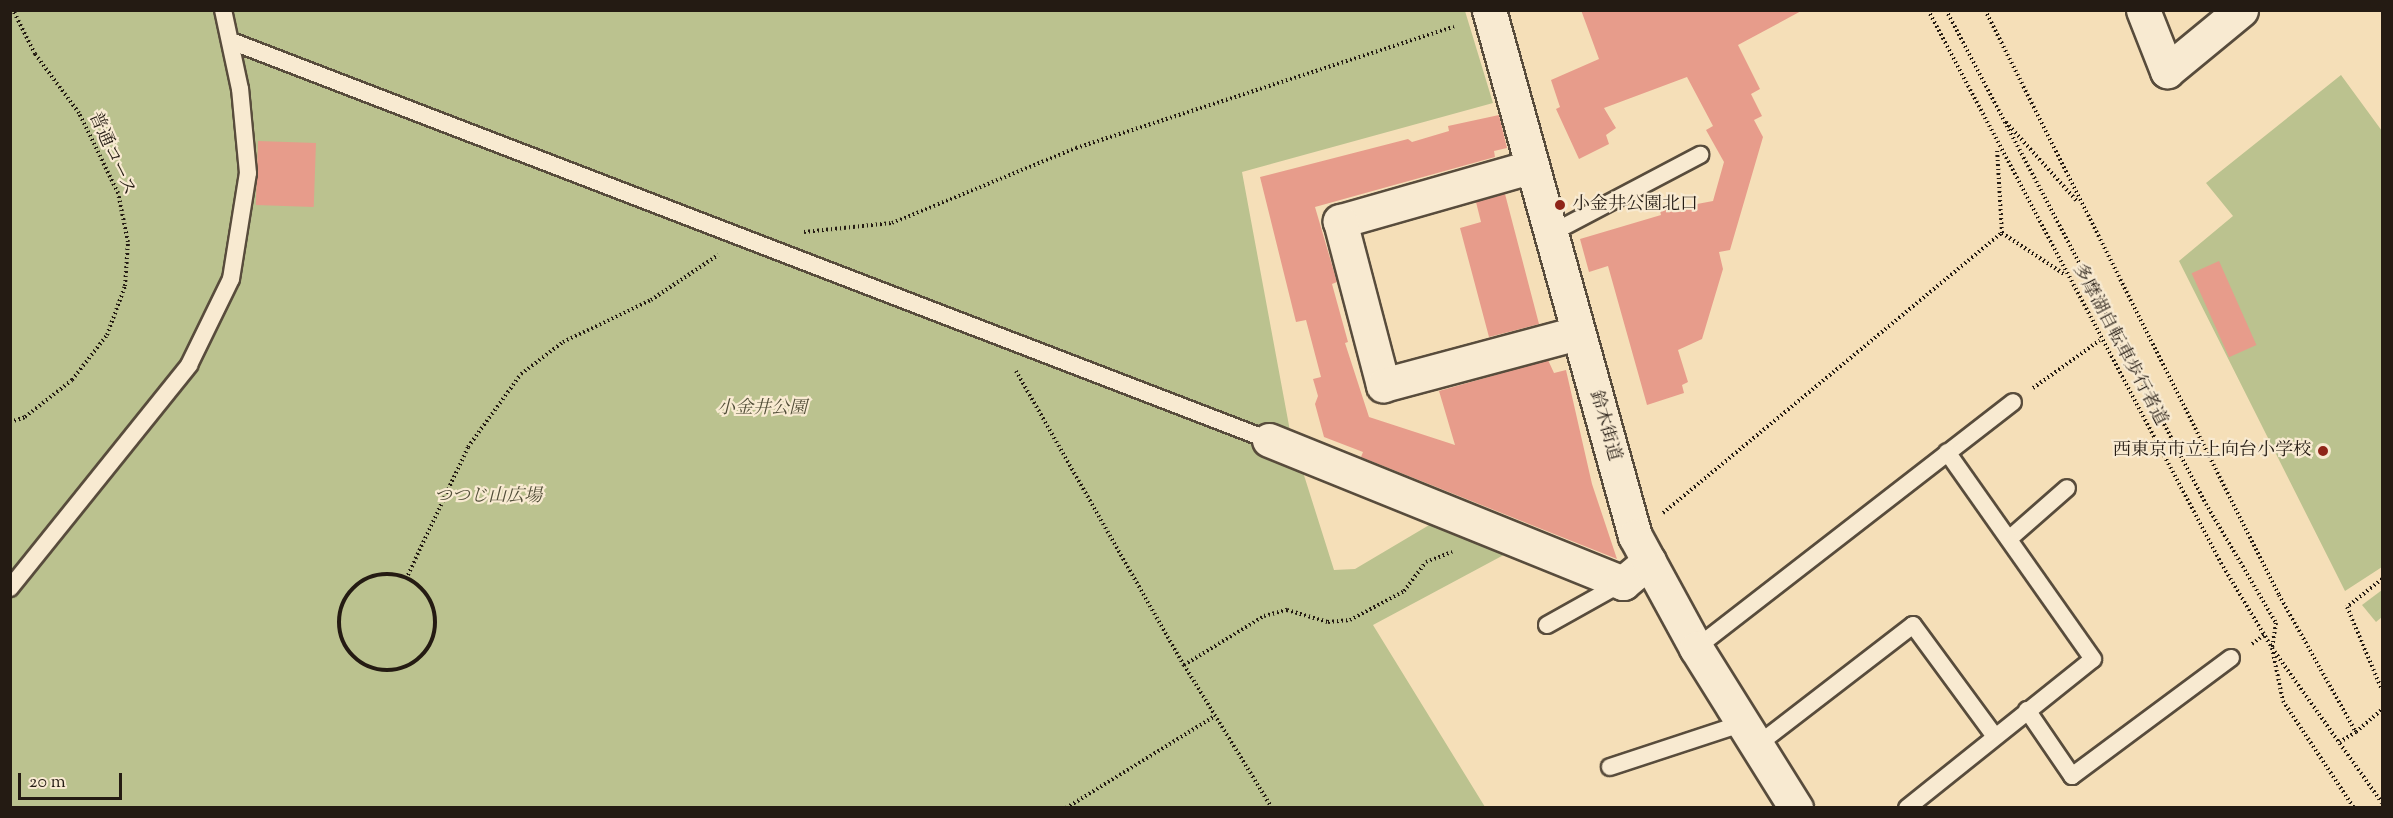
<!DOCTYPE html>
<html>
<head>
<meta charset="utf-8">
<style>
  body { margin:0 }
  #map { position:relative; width:2393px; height:818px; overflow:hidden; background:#f5dfb8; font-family:"Sorts Mill Goudy","Noto Serif JP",serif }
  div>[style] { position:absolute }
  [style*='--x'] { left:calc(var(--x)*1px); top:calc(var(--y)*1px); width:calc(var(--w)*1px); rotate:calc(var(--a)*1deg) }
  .green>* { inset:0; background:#bbc28f }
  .building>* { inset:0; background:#e79c8b; transform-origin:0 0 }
  .path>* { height:4px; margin-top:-2px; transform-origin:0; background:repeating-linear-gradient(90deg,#241b13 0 1.5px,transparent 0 4.5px) }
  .path>.ring { margin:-2px; padding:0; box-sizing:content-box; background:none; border:4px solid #241b13; border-radius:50% }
  .roads { filter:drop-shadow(2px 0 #584c3c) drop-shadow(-2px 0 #584c3c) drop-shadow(0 2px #584c3c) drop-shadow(0 -2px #584c3c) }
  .service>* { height:16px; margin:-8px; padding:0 8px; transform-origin:8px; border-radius:8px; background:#f8ead1 }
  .minor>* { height:33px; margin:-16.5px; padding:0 16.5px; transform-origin:16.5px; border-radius:16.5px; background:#f8ead1 }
  .tertiary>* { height:33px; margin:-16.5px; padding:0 16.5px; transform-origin:16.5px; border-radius:16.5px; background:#f8ead1 }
  .dots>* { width:16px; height:16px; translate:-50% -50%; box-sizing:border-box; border:3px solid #f8ead1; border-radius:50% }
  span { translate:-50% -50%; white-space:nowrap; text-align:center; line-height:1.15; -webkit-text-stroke:4.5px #f8ead1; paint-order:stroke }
  .street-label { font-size:18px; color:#241b13 }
  .poi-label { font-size:18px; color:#241b13 }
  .left { translate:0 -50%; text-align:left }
  .right { translate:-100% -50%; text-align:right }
  .park-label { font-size:18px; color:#514d38; font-style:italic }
  .frame { position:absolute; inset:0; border:12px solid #241b13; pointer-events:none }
  .scale { position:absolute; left:18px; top:773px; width:104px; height:27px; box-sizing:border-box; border:3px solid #241b13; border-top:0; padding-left:8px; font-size:18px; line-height:21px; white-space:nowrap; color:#241b13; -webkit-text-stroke:4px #f8ead1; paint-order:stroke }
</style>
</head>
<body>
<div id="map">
  <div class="green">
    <div style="clip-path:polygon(10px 11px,1465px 11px,1493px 103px,1242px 172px,1290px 431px,1334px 570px,1355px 569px,1436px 521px,1513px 550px,1373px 625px,1485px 807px,11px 807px)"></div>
    <div style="clip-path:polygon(2341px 75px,2382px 131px,2382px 567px,2345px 591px,2179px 261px,2233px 216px,2206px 183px)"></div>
    <div style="clip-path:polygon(2382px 590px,2382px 617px,2376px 622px,2362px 605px)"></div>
  </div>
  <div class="building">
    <div style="clip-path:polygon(1581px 10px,1803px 10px,1738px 45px,1760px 89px,1751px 94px,1762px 116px,1754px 120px,1763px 137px,1730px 250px,1719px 252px,1723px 269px,1702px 339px,1678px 350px,1688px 382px,1682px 385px,1684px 393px,1647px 405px,1608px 266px,1589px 272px,1580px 239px,1661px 215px,1660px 211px,1713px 201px,1724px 162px,1706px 130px,1713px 126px,1687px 77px,1604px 108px,1616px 128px,1606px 135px,1609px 144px,1579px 159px,1556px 109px,1560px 107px,1551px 80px,1599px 59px)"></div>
    <div style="clip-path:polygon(1499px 115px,1507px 148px,1494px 151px,1495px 157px,1315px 207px,1337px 282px,1332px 284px,1348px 342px,1345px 343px,1369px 417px,1455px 445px,1439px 391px,1548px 360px,1554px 373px,1566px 370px,1592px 484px,1617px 559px,1361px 457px,1363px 452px,1324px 437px,1315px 404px,1318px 396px,1313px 379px,1321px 377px,1306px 320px,1296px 322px,1260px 177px,1408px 139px,1412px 142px,1449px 131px,1448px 126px)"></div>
    <div style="left:258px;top:141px;width:58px;height:64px;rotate:2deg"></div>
    <div style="clip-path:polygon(1505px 194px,1539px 324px,1489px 337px,1460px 228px,1481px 222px,1476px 202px)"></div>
    <div style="left:2219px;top:261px;width:92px;height:30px;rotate:66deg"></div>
  </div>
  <div class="path">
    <div style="--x:1928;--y:10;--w:626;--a:62.08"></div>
    <div style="--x:2221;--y:563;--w:99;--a:59"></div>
    <div style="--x:2272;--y:648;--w:190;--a:54.6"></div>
    <div style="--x:1946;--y:10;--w:558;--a:62.24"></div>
    <div style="--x:2206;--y:504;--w:138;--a:59.5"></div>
    <div style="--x:2276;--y:623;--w:25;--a:99"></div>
    <div style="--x:2272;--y:648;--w:54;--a:78.3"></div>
    <div style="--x:2283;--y:701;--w:128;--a:56.4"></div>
    <div style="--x:1985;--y:10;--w:655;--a:63.32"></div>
    <div style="--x:2279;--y:595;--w:157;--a:60.7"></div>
    <div style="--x:2356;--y:732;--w:19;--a:148"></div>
    <div style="--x:2006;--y:122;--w:106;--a:48.1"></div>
    <div style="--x:804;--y:232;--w:88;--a:-5.8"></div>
    <div style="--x:892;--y:223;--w:199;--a:-22.2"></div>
    <div style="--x:1076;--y:148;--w:397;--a:-17.8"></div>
    <div style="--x:2002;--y:233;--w:74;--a:33.5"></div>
    <div style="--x:1016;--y:371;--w:339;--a:60.3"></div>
    <div style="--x:1184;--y:665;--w:168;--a:58.4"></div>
    <div style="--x:2033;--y:388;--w:82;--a:-35.6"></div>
    <div style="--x:10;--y:422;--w:16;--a:-18"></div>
    <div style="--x:25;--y:417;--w:60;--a:-38.2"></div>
    <div style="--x:72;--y:380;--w:57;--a:-52.1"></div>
    <div style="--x:107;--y:335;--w:52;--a:-69.8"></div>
    <div style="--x:125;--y:286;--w:44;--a:-86.1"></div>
    <div style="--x:128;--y:242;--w:50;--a:-101.5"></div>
    <div style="--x:118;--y:193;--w:89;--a:-116"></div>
    <div style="--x:79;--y:113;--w:74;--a:-126.7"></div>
    <div style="--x:35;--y:54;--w:49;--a:-116.6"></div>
    <div style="--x:1663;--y:513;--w:440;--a:-39.6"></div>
    <div style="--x:2002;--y:233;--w:84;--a:-93.4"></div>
    <div class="ring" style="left:339px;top:574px;width:92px;height:92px"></div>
    <div style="--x:406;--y:579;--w:146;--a:-64.8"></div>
    <div style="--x:468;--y:447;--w:90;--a:-54"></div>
    <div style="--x:521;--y:374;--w:53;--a:-37.3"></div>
    <div style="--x:563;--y:342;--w:98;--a:-25.5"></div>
    <div style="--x:651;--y:300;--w:81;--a:-33.9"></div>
    <div style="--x:2382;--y:579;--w:45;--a:141.3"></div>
    <div style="--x:2347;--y:607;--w:90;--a:67.1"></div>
    <div style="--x:2252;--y:644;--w:15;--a:-37"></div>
    <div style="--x:1184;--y:665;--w:94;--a:-31.5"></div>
    <div style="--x:1264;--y:616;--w:24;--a:-15"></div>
    <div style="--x:1287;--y:610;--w:43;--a:16.3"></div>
    <div style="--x:1328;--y:622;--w:22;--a:-5"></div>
    <div style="--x:1350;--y:620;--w:61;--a:-28.2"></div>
    <div style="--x:1404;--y:591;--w:36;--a:-53"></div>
    <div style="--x:1426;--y:562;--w:28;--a:-21"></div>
    <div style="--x:2356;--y:732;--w:35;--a:-41"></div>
    <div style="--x:1066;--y:808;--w:175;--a:-31.7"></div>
  </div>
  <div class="roads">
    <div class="service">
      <div style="--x:231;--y:41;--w:1112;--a:21.03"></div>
      <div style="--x:1550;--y:234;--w:170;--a:-27.8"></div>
      <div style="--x:2009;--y:539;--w:77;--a:-41.3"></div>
      <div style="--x:10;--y:588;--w:286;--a:-51.2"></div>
      <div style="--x:189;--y:365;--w:96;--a:-64"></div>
      <div style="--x:231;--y:279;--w:107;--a:-80.9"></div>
      <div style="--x:248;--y:173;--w:84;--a:-95.4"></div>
      <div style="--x:240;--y:89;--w:81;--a:-102.1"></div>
      <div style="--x:1547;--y:625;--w:86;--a:-29.2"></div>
      <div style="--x:1696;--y:648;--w:401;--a:-37.8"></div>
      <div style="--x:2027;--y:710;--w:80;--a:55.7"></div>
      <div style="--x:2072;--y:776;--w:198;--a:-36.6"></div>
      <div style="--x:1756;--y:746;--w:198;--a:-37.6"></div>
      <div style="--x:1913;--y:625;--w:135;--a:53.7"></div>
      <div style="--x:1610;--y:767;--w:138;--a:-18.2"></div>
      <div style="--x:1907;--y:808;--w:238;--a:-38.7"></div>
      <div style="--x:2093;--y:659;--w:253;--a:-125.2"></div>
    </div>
    <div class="minor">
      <div style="--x:2143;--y:10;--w:66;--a:68.5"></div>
      <div style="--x:2167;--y:71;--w:96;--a:-39.5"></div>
      <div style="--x:1530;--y:167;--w:198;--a:164.1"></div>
      <div style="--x:1340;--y:221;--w:170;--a:75.3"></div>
      <div style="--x:1383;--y:385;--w:201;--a:-15"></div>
      <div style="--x:1269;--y:440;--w:382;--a:22"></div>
      <div style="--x:1623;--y:583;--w:34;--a:-40"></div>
    </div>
    <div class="tertiary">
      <div style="--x:1489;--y:10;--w:546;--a:74.49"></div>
      <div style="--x:1635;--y:536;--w:128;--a:61.4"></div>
      <div style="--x:1696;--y:648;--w:189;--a:58"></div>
    </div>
  </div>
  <div class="dots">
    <div style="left:1560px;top:205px;background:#8f2418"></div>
    <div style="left:2323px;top:451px;background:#8f2418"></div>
  </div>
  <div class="street-label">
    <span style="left:111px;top:154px;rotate:66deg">普通コース</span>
    <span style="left:2119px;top:345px;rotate:62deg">多摩湖自転車歩行者道</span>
    <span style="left:1604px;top:426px;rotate:74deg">鈴木街道</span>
  </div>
  <div class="poi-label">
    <span class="left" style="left:1572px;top:205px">小金井公園北口</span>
    <span class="right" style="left:2311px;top:451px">西東京市立上向台小学校</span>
  </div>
  <div class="park-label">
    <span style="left:762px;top:409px">小金井公園</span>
    <span style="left:488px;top:497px">つつじ山広場</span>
  </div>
  <div class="frame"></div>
  <div class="scale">20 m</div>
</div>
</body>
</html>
